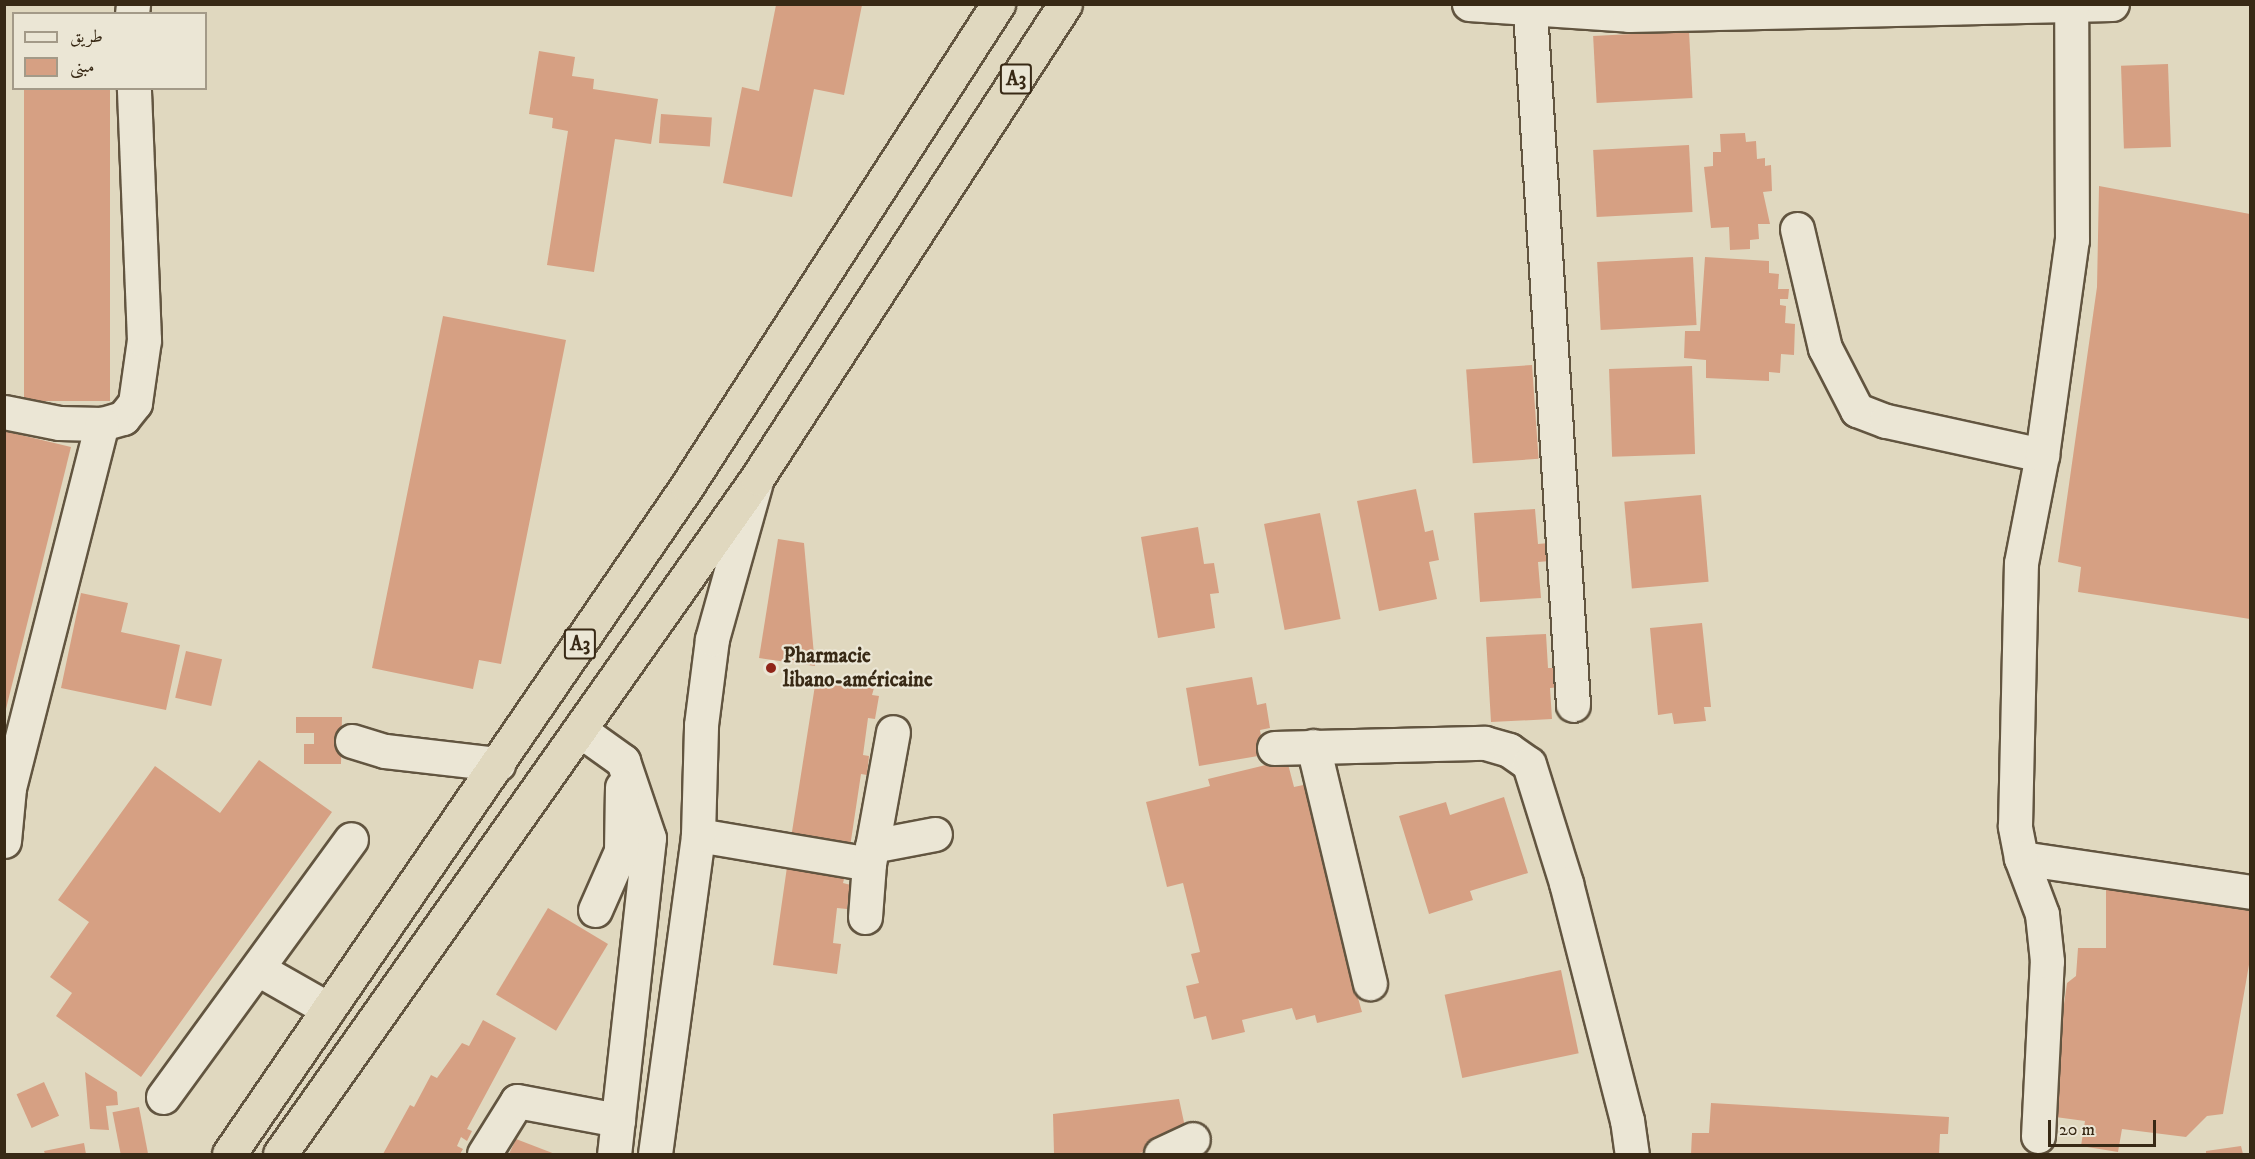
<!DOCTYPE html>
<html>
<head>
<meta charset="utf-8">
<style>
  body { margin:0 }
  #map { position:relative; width:2255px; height:1159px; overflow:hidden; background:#e0d8bf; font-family:"IM FELL DW Pica",Amiri,serif }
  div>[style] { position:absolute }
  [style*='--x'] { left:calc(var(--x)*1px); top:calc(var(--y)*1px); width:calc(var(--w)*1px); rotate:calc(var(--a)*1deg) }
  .building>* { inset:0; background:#d6a083; transform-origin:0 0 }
  .roads { filter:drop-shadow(2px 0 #625540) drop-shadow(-2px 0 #625540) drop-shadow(0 2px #625540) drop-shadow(0 -2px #625540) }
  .minor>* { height:33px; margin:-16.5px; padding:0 16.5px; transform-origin:16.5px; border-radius:16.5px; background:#ebe6d5 }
  .highway>* { height:33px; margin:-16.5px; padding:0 16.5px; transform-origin:16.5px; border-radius:16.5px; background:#e0d8bf }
  .dots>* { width:16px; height:16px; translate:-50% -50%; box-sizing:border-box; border:3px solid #ebe6d5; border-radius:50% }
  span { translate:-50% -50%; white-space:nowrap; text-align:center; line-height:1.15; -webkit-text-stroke:4.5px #ebe6d5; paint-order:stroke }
  .shield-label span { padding:2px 4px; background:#ebe6d5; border:2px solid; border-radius:4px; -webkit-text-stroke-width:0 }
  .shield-label { font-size:20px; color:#382915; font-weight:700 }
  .poi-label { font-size:21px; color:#382915; font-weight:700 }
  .left { translate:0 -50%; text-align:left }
  .frame { position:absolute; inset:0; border:6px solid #382915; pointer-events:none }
  .legend { position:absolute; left:12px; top:12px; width:195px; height:78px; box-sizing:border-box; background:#ebe6d5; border:2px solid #a39a88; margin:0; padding:8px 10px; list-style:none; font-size:18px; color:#382915 }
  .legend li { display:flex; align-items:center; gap:12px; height:30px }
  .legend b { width:30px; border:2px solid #a39a88 }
  .scale { position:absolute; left:2048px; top:1120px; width:108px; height:27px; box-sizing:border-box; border:3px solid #382915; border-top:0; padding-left:8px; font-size:18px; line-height:21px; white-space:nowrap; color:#382915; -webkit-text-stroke:4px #ebe6d5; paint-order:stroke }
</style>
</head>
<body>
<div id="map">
  <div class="building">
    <div style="clip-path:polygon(776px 5px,862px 5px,844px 95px,814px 89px,792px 197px,723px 183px,742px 87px,759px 91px)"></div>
    <div style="left:1689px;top:31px;width:67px;height:96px;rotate:87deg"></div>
    <div style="clip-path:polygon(539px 51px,575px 57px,572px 76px,594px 79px,593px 89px,658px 99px,651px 144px,615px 139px,594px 272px,547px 265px,568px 131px,552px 128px,553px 118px,529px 114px)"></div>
    <div style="left:2168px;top:64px;width:83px;height:47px;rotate:88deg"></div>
    <div style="left:24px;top:88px;width:86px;height:313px"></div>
    <div style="left:661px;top:114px;width:51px;height:29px;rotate:4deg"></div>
    <div style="clip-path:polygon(1745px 133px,1746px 142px,1756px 141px,1757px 159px,1765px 158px,1765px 166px,1771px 165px,1772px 191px,1763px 192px,1770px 224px,1758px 224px,1759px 239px,1750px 240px,1750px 249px,1730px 250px,1729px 227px,1711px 228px,1704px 167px,1713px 166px,1713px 152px,1721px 152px,1720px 134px)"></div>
    <div style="left:1689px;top:145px;width:67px;height:96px;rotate:87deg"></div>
    <div style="clip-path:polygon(2099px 186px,2250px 214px,2250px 619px,2078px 592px,2081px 567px,2058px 562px,2097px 287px)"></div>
    <div style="left:1693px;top:257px;width:68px;height:96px;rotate:87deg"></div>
    <div style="clip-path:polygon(1705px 257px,1769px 261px,1769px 273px,1779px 274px,1778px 289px,1789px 289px,1788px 299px,1780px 299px,1780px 305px,1786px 306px,1785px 323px,1795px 324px,1794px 355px,1781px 354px,1780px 373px,1769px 372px,1769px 381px,1706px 378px,1706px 360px,1684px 358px,1685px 331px,1700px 331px)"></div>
    <div style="clip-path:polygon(443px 316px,566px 340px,501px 664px,479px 660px,473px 689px,372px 668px)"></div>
    <div style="left:1532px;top:365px;width:94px;height:66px;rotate:86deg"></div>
    <div style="left:1692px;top:366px;width:88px;height:83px;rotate:88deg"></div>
    <div style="clip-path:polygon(4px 431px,71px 447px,5px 713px,4px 713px)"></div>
    <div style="clip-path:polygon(1416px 489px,1425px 532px,1433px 530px,1439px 560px,1429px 562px,1437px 599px,1379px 611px,1357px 501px)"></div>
    <div style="left:1701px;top:495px;width:87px;height:77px;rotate:85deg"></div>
    <div style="clip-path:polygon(1535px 509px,1538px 544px,1549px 543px,1550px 561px,1538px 562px,1541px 598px,1480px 602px,1474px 513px)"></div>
    <div style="left:1320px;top:513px;width:108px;height:57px;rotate:79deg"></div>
    <div style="clip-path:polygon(1198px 527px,1204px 564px,1214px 563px,1219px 593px,1210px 594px,1215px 628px,1158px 638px,1141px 537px)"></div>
    <div style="clip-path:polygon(778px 539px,804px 543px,815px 666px,759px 658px)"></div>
    <div style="clip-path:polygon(81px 593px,128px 603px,121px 632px,180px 645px,166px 710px,61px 688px)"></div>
    <div style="clip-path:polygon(1702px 623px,1711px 707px,1704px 707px,1706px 721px,1674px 724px,1672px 713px,1658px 715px,1650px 628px)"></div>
    <div style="clip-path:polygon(1546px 634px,1548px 668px,1560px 668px,1561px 687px,1550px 688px,1552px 719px,1491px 722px,1486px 637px)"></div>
    <div style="left:186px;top:651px;width:37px;height:48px;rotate:13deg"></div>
    <div style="clip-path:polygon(1252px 677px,1257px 705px,1266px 703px,1270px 728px,1260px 730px,1264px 755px,1199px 766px,1186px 688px)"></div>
    <div style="clip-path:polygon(816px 679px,874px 688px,872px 695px,879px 696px,875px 719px,868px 718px,863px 755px,869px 756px,867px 775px,861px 774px,850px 847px,791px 838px)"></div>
    <div style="clip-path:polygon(296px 717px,342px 717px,341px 764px,304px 764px,304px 744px,314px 744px,314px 733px,296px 733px)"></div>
    <div style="clip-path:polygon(259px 760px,332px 812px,141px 1077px,56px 1016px,72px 993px,50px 977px,89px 922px,58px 900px,155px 766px,220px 813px)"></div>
    <div style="clip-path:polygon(1287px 760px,1294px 787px,1308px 784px,1337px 876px,1327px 879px,1338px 923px,1346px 921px,1362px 989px,1356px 991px,1362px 1012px,1317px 1023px,1315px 1015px,1296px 1020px,1292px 1008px,1242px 1020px,1245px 1032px,1212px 1040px,1206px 1016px,1194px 1019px,1186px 986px,1199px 983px,1191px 954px,1200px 952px,1183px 883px,1167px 887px,1146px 802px,1210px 786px,1208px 779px)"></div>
    <div style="clip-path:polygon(1504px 797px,1528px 873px,1470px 891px,1473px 900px,1429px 914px,1399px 816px,1446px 802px,1450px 815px)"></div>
    <div style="clip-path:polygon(787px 867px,845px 875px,843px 883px,851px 885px,847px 909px,837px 908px,833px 943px,841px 944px,837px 974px,773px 965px)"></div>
    <div style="clip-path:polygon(2106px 886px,2250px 900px,2250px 959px,2223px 1114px,2207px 1116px,2186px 1137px,2122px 1129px,2118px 1152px,2081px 1146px,2085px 1121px,2048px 1116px,2067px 983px,2076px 976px,2078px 948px,2106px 948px)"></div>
    <div style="left:548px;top:908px;width:70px;height:101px;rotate:31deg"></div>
    <div style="left:1561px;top:970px;width:85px;height:119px;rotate:78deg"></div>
    <div style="clip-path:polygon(483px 1020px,516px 1038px,467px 1129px,472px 1131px,467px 1141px,461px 1137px,457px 1146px,463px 1149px,460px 1154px,383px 1154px,410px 1105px,414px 1107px,431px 1075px,437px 1078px,462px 1043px,469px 1046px)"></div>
    <div style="clip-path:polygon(85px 1072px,117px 1092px,118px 1105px,106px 1106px,109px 1130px,90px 1129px)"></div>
    <div style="left:44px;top:1082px;width:37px;height:30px;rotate:66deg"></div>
    <div style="clip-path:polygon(1179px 1099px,1185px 1127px,1163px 1149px,1133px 1154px,1054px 1154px,1053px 1114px)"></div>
    <div style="clip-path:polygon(1711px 1103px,1949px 1117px,1948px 1134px,1940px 1134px,1939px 1154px,1691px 1154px,1692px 1133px,1709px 1133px)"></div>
    <div style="left:139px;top:1107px;width:47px;height:27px;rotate:79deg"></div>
    <div style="clip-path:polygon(516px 1139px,555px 1154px,509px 1154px)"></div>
    <div style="clip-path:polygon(84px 1143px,86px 1154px,45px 1154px,44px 1151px)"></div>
    <div style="clip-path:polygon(2241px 1146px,2243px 1154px,2206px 1154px,2206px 1151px)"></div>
  </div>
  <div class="roads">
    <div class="minor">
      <div style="--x:1469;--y:4;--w:160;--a:3.9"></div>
      <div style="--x:1629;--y:15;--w:483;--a:-1.3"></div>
      <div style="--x:1530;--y:10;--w:696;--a:86.46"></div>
      <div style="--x:132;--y:14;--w:10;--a:-84"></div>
      <div style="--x:1797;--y:229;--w:122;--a:76.8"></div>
      <div style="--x:1825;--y:348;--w:70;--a:62.7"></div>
      <div style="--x:1857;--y:410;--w:31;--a:21"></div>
      <div style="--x:1886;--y:421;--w:160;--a:12.3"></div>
      <div style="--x:4;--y:412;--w:56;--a:11.3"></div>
      <div style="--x:59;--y:423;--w:43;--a:1.3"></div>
      <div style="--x:102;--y:424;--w:22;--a:-16"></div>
      <div style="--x:123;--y:418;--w:19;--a:-51"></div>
      <div style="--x:135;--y:403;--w:64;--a:-81.9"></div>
      <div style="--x:144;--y:340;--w:252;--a:-92.3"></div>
      <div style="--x:581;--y:731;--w:52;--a:35.5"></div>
      <div style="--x:623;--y:761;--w:81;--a:71.3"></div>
      <div style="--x:649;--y:838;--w:318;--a:96.3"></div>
      <div style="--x:352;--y:741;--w:34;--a:17"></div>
      <div style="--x:385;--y:751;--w:114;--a:6.6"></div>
      <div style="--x:1313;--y:746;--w:244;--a:76.5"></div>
      <div style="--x:1274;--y:748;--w:211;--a:-1.4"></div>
      <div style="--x:1485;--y:743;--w:25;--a:16"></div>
      <div style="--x:1509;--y:750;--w:24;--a:35"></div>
      <div style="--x:1529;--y:764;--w:125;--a:72.7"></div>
      <div style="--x:1566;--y:883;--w:245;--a:75.6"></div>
      <div style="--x:1627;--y:1120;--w:34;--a:82"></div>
      <div style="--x:698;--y:835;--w:173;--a:9.6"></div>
      <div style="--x:869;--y:864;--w:134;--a:-79.7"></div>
      <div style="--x:4;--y:841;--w:53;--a:-84.6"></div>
      <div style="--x:9;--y:788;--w:376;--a:-75.7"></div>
      <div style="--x:872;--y:846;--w:64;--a:-10.8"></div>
      <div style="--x:2021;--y:858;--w:232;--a:8.4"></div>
      <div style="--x:595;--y:910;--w:64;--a:-66.2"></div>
      <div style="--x:621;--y:851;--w:64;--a:-89.1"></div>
      <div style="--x:865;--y:917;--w:53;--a:-85.7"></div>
      <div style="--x:258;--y:969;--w:81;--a:29.7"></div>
      <div style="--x:163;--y:1097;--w:319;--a:-53.9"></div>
      <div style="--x:2038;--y:1136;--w:175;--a:-87.1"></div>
      <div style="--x:2047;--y:961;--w:47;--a:-96.1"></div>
      <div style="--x:2042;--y:914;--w:60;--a:-110.6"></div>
      <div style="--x:2021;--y:858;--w:33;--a:-101"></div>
      <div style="--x:2015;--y:826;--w:263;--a:-88.7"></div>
      <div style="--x:2021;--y:563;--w:110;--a:-79"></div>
      <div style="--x:2042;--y:455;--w:217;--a:-82.1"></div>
      <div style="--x:2072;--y:240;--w:232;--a:-90.2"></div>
      <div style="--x:484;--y:1154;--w:62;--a:-58.1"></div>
      <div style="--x:517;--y:1101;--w:103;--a:10.7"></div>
      <div style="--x:655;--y:1154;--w:322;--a:-82.3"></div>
      <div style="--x:698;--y:835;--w:110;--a:-88.4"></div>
      <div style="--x:701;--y:725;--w:87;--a:-82.7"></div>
      <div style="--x:712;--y:639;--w:160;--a:-74.4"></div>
      <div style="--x:1161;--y:1154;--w:35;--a:-25"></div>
    </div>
    <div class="highway">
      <div style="--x:229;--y:1154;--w:810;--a:-55.56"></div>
      <div style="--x:687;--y:486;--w:574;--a:-57.17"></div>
      <div style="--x:280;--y:1154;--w:827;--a:-54.79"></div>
      <div style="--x:757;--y:478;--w:565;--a:-56.98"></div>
    </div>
  </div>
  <div class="dots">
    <div style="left:771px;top:668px;background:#8f2418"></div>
  </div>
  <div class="shield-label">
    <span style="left:1016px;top:79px">A3</span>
    <span style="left:580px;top:644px">A3</span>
  </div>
  <div class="poi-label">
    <span class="left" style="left:783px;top:668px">Pharmacie<br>libano-américaine</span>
  </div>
  <div class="frame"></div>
  <ul class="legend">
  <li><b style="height:8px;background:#ebe6d5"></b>طريق</li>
  <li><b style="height:16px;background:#d6a083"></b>مبنى</li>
  </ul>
  <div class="scale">20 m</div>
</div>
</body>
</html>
